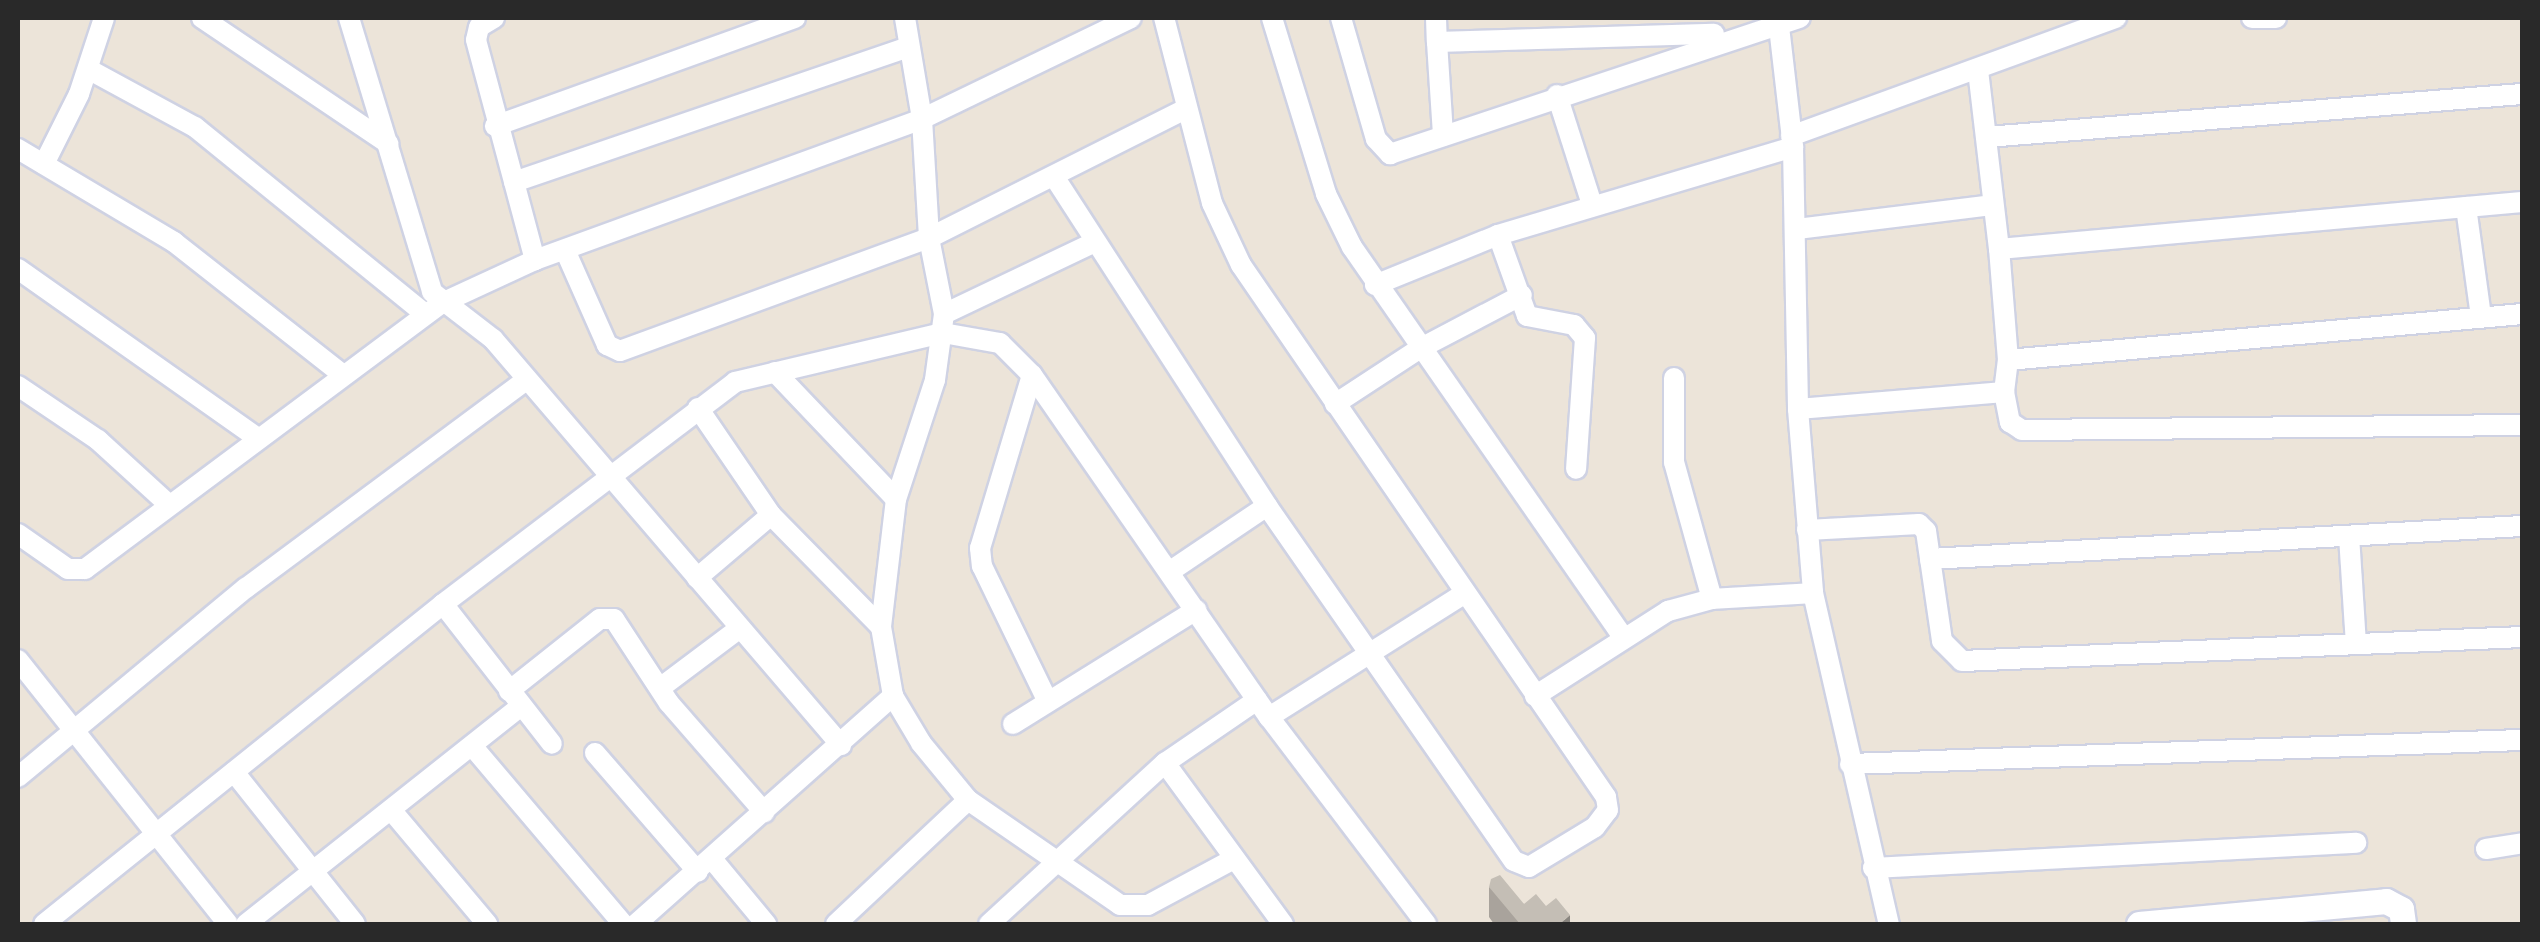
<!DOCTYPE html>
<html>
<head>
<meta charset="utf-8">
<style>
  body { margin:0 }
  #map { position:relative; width:2540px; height:942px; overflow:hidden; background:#ece4d9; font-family:Commissioner,sans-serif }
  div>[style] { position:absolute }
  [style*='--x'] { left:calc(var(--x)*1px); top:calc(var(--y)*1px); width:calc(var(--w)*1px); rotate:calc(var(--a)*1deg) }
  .roads { filter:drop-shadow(2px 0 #cfd2e3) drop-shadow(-2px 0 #cfd2e3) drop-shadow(0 2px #cfd2e3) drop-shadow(0 -2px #cfd2e3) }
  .minor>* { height:20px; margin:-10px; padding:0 10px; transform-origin:10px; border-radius:10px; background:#fff }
  .tertiary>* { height:25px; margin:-12.5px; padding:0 12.5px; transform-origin:12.5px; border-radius:12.5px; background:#fff }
  .wall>* { inset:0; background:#a9a39c }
  .shaded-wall>* { inset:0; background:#89857f }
  .building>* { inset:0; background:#c4beb5 }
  span { translate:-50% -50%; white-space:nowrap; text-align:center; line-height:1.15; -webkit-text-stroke:10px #fff; paint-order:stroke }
  .frame { position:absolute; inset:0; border:20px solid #292929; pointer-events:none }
</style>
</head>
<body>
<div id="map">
  <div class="roads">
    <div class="minor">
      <div style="--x:202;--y:18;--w:225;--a:34"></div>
      <div style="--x:349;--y:18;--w:286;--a:73.1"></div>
      <div style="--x:432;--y:292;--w:77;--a:37.6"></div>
      <div style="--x:493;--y:339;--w:535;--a:49.4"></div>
      <div style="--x:494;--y:18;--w:17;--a:149"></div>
      <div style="--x:479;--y:27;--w:13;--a:103"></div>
      <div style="--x:476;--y:40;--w:228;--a:75"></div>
      <div style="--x:905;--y:18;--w:102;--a:80.4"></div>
      <div style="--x:922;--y:119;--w:119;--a:86.6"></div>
      <div style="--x:929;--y:238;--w:77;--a:78.8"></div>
      <div style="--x:944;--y:314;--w:67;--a:97.8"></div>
      <div style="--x:935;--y:380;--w:125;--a:108.1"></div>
      <div style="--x:896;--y:499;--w:129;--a:96.7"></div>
      <div style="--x:881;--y:627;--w:70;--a:80.1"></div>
      <div style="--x:893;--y:696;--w:55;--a:59.2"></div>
      <div style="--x:921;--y:743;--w:74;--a:50.5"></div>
      <div style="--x:968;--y:800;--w:185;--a:34.6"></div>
      <div style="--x:1120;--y:905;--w:28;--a:0"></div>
      <div style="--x:1148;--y:905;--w:95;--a:-28.2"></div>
      <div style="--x:1272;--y:18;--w:184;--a:72.9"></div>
      <div style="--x:1326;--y:194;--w:59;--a:63.9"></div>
      <div style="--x:1352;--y:247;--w:475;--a:55.2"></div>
      <div style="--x:1341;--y:18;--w:126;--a:73.9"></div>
      <div style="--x:1376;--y:139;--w:21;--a:47"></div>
      <div style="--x:1390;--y:154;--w:432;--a:-18.4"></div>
      <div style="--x:1436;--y:18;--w:24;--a:88"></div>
      <div style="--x:1437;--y:42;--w:277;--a:-1.7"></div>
      <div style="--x:1778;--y:18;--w:130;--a:83.4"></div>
      <div style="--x:1793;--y:147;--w:262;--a:88.9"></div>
      <div style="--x:1798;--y:409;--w:185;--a:85.3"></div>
      <div style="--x:1813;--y:593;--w:340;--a:77.1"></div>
      <div style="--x:2252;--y:18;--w:24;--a:0"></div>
      <div style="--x:1437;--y:42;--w:94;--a:86.3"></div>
      <div style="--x:88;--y:69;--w:122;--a:28.5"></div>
      <div style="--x:195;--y:127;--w:296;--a:39.1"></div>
      <div style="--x:1557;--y:95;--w:115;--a:72.3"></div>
      <div style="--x:495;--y:126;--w:319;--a:-19.8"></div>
      <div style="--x:1791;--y:136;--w:346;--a:-20"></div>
      <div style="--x:1987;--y:137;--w:537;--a:-4.6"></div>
      <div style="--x:18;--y:149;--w:182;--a:30.8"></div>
      <div style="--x:174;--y:242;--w:215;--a:38.2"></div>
      <div style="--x:44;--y:164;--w:78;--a:-63.4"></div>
      <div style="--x:79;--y:94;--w:80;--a:-71.8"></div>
      <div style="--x:1055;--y:178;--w:391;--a:57.1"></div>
      <div style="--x:1267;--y:506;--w:432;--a:55.2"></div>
      <div style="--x:1514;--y:861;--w:16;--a:22"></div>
      <div style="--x:1529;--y:867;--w:77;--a:-31.2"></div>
      <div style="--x:1595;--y:827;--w:21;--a:-53"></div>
      <div style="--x:1608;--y:810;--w:13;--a:-99"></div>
      <div style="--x:1606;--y:797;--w:645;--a:-124.45"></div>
      <div style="--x:1241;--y:265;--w:68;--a:-115.1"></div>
      <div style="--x:1212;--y:203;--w:191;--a:-104.5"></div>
      <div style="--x:514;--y:182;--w:417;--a:-18.9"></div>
      <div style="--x:2466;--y:207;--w:111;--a:82.2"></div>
      <div style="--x:1797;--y:229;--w:196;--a:-7"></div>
      <div style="--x:1498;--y:235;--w:86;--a:70.3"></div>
      <div style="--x:1527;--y:316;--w:48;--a:10.8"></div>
      <div style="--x:1574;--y:325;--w:17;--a:50"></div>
      <div style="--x:1585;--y:338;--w:131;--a:93.9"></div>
      <div style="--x:1999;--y:249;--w:525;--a:-5.14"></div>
      <div style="--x:565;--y:250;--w:104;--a:66.1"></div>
      <div style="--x:607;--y:345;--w:14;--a:25"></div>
      <div style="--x:620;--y:351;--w:329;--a:-20.1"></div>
      <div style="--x:929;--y:238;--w:288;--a:-26.7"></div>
      <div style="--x:18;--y:269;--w:294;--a:35.2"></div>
      <div style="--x:1375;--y:285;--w:133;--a:-22.1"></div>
      <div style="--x:1498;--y:235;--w:308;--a:-16.6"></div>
      <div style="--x:944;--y:314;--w:165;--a:-25.5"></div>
      <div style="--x:2008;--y:360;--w:516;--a:-5.11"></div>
      <div style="--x:775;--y:372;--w:175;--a:46.4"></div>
      <div style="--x:1032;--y:375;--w:181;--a:106.7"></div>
      <div style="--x:980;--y:548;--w:18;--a:84"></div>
      <div style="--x:982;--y:566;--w:151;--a:64.1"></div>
      <div style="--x:1674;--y:378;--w:84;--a:90"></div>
      <div style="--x:1674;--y:462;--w:142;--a:74.5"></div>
      <div style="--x:18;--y:386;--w:97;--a:34"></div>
      <div style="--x:98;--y:440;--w:93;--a:42.4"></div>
      <div style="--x:2004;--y:392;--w:31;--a:79"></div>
      <div style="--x:2010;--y:422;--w:14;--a:34"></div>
      <div style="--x:2022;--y:430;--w:500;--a:-0.57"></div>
      <div style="--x:1335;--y:404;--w:100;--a:-33.2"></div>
      <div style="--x:1419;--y:349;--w:116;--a:-27.7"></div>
      <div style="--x:698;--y:408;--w:130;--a:55.7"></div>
      <div style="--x:771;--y:515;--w:157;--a:45.5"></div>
      <div style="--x:1798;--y:409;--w:207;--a:-4.7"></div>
      <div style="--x:2004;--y:392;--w:32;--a:-83"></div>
      <div style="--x:2008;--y:360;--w:111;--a:-94.6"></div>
      <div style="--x:1999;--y:249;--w:179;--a:-96.7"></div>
      <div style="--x:1807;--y:530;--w:112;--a:-3.1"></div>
      <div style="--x:1919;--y:524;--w:10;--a:45"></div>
      <div style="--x:1926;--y:531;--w:111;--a:81.7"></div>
      <div style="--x:1942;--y:641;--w:28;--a:45"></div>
      <div style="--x:1962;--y:661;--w:561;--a:-2.45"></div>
      <div style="--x:18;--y:534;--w:61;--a:35"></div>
      <div style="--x:68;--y:569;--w:17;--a:0"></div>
      <div style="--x:85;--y:569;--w:445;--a:-36.7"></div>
      <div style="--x:442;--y:303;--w:102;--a:-24.8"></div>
      <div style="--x:535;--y:260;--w:412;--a:-20"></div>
      <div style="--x:922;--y:119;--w:232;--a:-25.8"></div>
      <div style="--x:2349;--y:536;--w:108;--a:86.3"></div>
      <div style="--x:1930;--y:559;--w:593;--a:-3.19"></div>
      <div style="--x:1169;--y:572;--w:118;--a:-34"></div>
      <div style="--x:697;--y:578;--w:97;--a:-40.4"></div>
      <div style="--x:443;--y:604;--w:177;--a:52.1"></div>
      <div style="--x:18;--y:660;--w:337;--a:51.5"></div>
      <div style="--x:660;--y:688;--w:100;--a:-36.9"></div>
      <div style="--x:509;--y:691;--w:116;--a:-38.4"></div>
      <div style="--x:600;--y:619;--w:14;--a:0"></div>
      <div style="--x:614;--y:619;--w:100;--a:56.8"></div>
      <div style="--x:669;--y:703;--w:145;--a:48.9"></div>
      <div style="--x:1535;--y:696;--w:158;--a:-32.6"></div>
      <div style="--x:1668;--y:611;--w:46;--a:-15.3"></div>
      <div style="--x:1712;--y:599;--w:101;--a:-3.4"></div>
      <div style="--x:1257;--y:700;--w:112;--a:145.6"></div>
      <div style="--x:1165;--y:763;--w:200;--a:53.8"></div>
      <div style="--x:1269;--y:717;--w:232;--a:-32.3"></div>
      <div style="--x:1013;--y:724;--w:216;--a:-31.9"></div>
      <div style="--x:473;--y:747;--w:232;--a:49.7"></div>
      <div style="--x:595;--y:753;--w:157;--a:49.1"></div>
      <div style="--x:1850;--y:764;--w:672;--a:-2.05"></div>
      <div style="--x:234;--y:772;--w:194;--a:51.5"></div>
      <div style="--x:18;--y:777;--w:296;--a:-39.7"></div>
      <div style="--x:246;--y:588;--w:349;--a:-36.6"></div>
      <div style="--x:392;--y:811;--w:148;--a:49.9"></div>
      <div style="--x:2486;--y:849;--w:36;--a:-9"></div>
      <div style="--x:712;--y:859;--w:85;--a:50.3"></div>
      <div style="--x:1873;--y:868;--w:484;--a:-3"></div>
      <div style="--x:44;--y:924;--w:511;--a:-38.73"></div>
      <div style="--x:443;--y:604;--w:367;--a:-37.2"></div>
      <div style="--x:735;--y:382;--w:214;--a:-13.3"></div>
      <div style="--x:943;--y:333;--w:58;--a:10"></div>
      <div style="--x:1000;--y:343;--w:45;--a:45"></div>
      <div style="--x:1032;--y:375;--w:416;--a:55.3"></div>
      <div style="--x:1269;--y:717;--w:260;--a:52.8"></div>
      <div style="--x:246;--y:924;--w:351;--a:-38.4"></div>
      <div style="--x:636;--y:924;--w:344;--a:-41.6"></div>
      <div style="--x:836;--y:924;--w:181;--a:-43.2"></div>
      <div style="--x:989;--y:924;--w:239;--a:-42.5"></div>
    </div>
    <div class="tertiary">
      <div style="--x:2139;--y:924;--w:248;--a:-5.3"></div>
      <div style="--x:2386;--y:901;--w:17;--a:28"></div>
      <div style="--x:2401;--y:909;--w:15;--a:82"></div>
    </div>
  </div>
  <div class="wall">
    <div style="clip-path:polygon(1489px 887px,1524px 904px,1573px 924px,1494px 924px,1489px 917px)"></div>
  </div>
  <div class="shaded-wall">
    <div style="clip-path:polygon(1570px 915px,1570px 924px,1562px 924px,1562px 922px)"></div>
  </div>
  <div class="building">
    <div style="clip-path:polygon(1500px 875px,1524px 904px,1536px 894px,1546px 906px,1556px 898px,1570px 915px,1562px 922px,1564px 924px,1520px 924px,1489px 887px,1491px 879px)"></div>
  </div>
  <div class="frame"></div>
</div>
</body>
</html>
